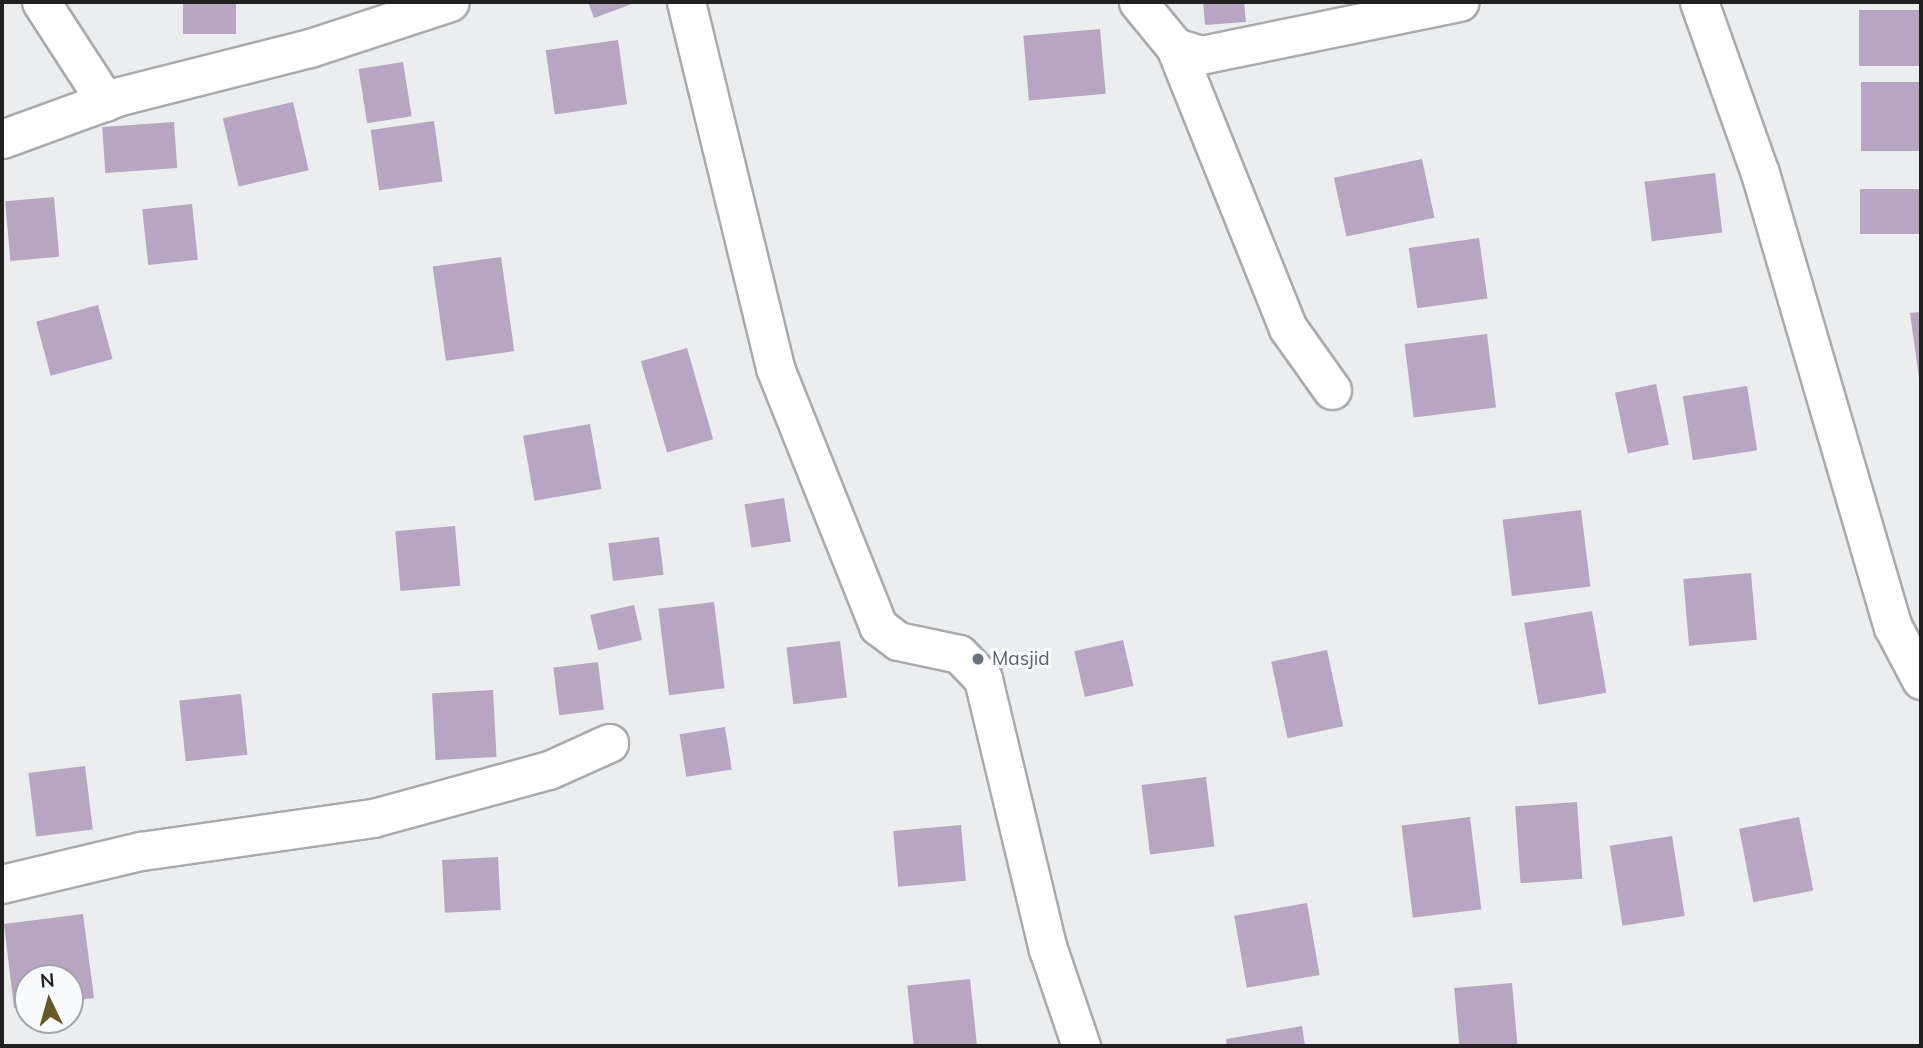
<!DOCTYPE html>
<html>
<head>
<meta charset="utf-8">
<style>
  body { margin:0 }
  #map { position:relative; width:1923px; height:1048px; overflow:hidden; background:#ebedef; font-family:Mulish,sans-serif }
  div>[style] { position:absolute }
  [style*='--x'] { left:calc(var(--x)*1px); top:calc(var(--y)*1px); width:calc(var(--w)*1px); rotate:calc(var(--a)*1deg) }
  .building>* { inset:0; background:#b8a5c2; transform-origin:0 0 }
  .roads { filter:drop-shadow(2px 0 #a9aaac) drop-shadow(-2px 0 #a9aaac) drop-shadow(0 2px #a9aaac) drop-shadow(0 -2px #a9aaac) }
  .minor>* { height:37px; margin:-18.5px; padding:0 18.5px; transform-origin:18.5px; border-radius:18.5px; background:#fff }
  .dots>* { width:19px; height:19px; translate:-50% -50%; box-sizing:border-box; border:4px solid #f8fafc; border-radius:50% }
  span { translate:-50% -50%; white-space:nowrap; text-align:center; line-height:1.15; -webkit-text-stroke:6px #f8fafc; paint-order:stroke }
  .worship-label { font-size:19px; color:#5b616d }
  .left { translate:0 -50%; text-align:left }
  .frame { position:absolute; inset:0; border:4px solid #202021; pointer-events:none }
  .north { position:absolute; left:14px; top:964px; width:70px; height:70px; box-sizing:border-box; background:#f8fafc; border:2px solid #a2a3a4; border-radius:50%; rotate:355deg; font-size:19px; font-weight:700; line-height:28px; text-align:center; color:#202021 }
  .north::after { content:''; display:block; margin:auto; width:24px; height:32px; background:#655926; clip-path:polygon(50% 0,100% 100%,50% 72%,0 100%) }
</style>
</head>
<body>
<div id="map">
  <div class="building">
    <div style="left:183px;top:2px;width:53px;height:32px"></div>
    <div style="clip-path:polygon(588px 2px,631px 2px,632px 4px,594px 18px)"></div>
    <div style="clip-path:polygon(1203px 2px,1244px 2px,1246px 22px,1205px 25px)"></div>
    <div style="left:1921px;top:10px;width:56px;height:62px;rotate:90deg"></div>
    <div style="left:1100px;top:29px;width:65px;height:77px;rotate:85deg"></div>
    <div style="left:618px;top:40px;width:65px;height:73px;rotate:82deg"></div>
    <div style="left:403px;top:62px;width:55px;height:45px;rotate:81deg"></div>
    <div style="left:1921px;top:82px;width:69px;height:60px;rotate:90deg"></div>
    <div style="left:293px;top:102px;width:70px;height:72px;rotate:77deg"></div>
    <div style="left:434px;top:121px;width:61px;height:64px;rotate:82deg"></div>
    <div style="left:174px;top:122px;width:46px;height:72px;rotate:86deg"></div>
    <div style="left:1422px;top:159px;width:60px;height:90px;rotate:78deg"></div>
    <div style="left:1715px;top:173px;width:60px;height:71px;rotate:83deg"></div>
    <div style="left:1921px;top:189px;width:45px;height:61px;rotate:90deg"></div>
    <div style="left:54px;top:197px;width:60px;height:49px;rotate:85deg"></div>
    <div style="left:192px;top:204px;width:56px;height:50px;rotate:84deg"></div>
    <div style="left:1479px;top:238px;width:61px;height:71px;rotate:82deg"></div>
    <div style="left:501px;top:257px;width:95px;height:69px;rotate:82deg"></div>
    <div style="left:98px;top:305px;width:56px;height:64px;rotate:75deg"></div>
    <div style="clip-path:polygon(1921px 312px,1921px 385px,1920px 385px,1910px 313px)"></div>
    <div style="left:1487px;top:334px;width:74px;height:83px;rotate:83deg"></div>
    <div style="left:687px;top:348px;width:95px;height:48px;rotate:74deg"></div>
    <div style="left:1656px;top:384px;width:62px;height:42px;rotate:78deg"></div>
    <div style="left:1747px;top:386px;width:65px;height:65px;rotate:81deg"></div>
    <div style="left:590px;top:424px;width:66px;height:68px;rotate:80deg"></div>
    <div style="left:784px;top:498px;width:44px;height:40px;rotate:81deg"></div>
    <div style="left:1581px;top:510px;width:77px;height:79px;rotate:83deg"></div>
    <div style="left:455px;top:526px;width:60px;height:60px;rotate:85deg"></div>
    <div style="left:659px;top:537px;width:38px;height:51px;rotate:83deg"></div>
    <div style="left:1751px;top:573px;width:67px;height:68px;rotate:85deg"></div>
    <div style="left:714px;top:602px;width:87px;height:56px;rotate:83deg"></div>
    <div style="left:634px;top:605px;width:36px;height:45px;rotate:77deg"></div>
    <div style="left:1592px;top:611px;width:83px;height:69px;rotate:80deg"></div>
    <div style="left:1123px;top:640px;width:47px;height:50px;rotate:77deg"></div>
    <div style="left:840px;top:641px;width:57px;height:54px;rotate:83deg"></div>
    <div style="left:1327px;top:650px;width:78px;height:57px;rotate:78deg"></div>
    <div style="left:598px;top:662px;width:48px;height:45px;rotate:83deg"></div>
    <div style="left:493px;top:690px;width:67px;height:61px;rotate:87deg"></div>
    <div style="left:241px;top:694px;width:61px;height:62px;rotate:84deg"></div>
    <div style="left:725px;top:727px;width:43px;height:46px;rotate:81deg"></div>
    <div style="left:85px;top:766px;width:64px;height:57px;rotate:83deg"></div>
    <div style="left:1206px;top:777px;width:70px;height:65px;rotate:83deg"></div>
    <div style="left:1577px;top:802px;width:77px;height:62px;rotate:86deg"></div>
    <div style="left:1470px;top:817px;width:93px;height:69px;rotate:83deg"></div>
    <div style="left:1799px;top:817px;width:75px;height:61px;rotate:79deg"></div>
    <div style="left:961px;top:825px;width:56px;height:68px;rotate:85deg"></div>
    <div style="left:1672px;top:836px;width:81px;height:63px;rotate:81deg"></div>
    <div style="left:498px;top:857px;width:53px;height:56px;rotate:87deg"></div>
    <div style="left:1307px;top:903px;width:73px;height:74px;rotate:80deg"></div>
    <div style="clip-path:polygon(83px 914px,94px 998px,70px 1001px,70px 978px,28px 978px,28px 1006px,14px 1008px,4px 924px)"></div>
    <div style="left:970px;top:979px;width:67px;height:63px;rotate:84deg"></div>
    <div style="left:1512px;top:983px;width:63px;height:58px;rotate:85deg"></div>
    <div style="clip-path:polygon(1302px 1026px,1305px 1046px,1227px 1046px,1226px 1039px)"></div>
  </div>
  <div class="roads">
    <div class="minor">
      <div style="--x:41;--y:2;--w:119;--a:57"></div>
      <div style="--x:686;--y:2;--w:377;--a:76.3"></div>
      <div style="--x:775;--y:368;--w:278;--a:68.2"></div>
      <div style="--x:878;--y:626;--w:25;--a:37"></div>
      <div style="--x:898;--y:641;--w:62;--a:12"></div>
      <div style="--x:959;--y:654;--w:35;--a:46"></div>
      <div style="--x:983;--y:679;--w:278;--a:76.5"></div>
      <div style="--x:1048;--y:949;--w:102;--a:71.2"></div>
      <div style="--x:1138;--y:2;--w:58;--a:50.6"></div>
      <div style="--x:1175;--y:47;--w:27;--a:17"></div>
      <div style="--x:1201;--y:55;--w:264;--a:-11.6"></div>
      <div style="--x:1699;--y:2;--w:182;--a:70.4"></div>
      <div style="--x:1760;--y:173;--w:473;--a:73.7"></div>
      <div style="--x:1893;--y:627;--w:60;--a:62.2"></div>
      <div style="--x:1175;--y:47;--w:303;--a:68.1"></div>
      <div style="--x:1288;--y:328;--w:76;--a:54.6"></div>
      <div style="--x:2;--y:139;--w:126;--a:-20"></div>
      <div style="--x:120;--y:96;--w:196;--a:-14.2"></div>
      <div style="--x:310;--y:48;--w:147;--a:-18.2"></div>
      <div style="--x:2;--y:884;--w:143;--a:-13.4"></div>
      <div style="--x:141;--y:851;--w:234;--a:-8.1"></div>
      <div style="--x:373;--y:818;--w:182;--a:-15.3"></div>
      <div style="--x:549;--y:770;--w:66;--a:-24.2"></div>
    </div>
  </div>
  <div class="dots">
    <div style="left:978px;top:659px;background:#6b7280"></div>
  </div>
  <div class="worship-label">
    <span class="left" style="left:992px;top:659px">Masjid</span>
  </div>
  <div class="frame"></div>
  <div class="north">N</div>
</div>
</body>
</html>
